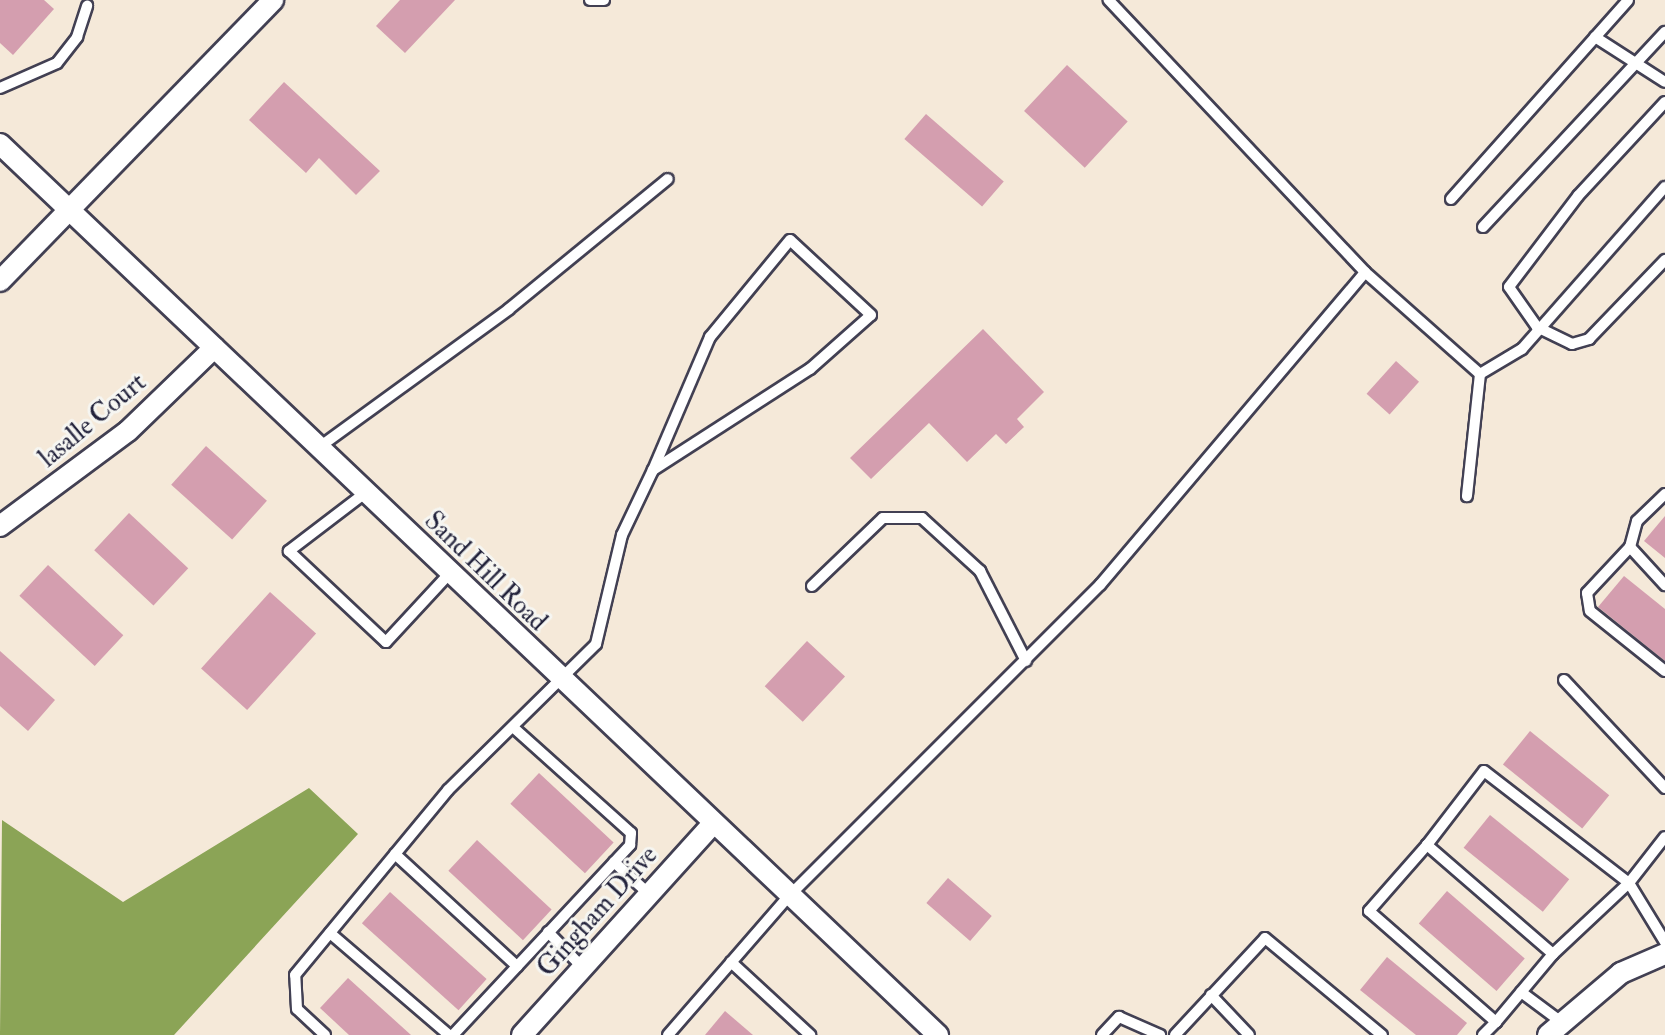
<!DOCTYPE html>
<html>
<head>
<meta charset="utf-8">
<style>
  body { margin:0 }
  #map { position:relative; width:1665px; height:1035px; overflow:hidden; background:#f5e9d9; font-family:"IM FELL Double Pica",serif }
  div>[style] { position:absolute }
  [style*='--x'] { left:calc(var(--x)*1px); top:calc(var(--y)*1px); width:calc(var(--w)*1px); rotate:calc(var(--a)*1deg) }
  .forest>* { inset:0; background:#8ba456 }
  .building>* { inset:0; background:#d49eaf; transform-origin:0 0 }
  .roads { filter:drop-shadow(2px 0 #424053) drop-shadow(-2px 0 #424053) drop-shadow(0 2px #424053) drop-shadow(0 -2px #424053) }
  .lane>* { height:10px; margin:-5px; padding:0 5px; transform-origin:5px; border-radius:5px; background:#fff }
  .street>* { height:20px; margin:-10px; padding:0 10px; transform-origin:10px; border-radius:10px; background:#fff }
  span { translate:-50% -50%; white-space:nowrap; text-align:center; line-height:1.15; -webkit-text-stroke:6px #f6f6f2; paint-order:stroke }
  .street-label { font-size:26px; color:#22223b }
</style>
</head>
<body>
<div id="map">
  <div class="forest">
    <div style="clip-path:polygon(309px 788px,358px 834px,174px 1035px,0 1035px,2px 820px,123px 902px)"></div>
  </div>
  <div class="building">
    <div style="clip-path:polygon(0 0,44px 0,54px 9px,13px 55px,0 43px)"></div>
    <div style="clip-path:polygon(400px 0,455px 0,405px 53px,376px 26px)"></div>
    <div style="left:1067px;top:65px;width:83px;height:63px;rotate:43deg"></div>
    <div style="clip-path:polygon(284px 82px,380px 171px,356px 195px,319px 158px,306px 173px,249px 120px)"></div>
    <div style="left:926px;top:114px;width:103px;height:33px;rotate:41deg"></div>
    <div style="clip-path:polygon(983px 329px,1044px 392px,1017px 419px,1024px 427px,1006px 444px,996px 434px,967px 462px,929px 423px,871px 479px,850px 458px)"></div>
    <div style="left:1396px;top:361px;width:31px;height:44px;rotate:42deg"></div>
    <div style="left:206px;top:446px;width:82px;height:52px;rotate:42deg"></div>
    <div style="left:129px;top:513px;width:81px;height:51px;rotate:43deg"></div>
    <div style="clip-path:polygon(1665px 516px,1665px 558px,1644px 541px)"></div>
    <div style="left:48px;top:565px;width:103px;height:42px;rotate:43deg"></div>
    <div style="clip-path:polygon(1624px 576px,1665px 609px,1665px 661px,1598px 607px)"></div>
    <div style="left:270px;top:592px;width:62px;height:103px;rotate:42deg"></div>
    <div style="left:807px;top:641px;width:52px;height:62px;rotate:43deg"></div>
    <div style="clip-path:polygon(0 651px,55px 700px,28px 731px,0 706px)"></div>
    <div style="left:1530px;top:731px;width:102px;height:43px;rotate:39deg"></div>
    <div style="left:539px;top:773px;width:102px;height:42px;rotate:43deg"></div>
    <div style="left:1490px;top:815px;width:102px;height:42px;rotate:39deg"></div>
    <div style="left:477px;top:840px;width:102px;height:42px;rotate:43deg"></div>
    <div style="left:948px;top:878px;width:58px;height:33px;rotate:41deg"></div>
    <div style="left:1447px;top:891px;width:103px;height:43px;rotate:41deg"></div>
    <div style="left:390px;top:892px;width:130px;height:42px;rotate:42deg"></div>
    <div style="clip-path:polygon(1387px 957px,1467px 1023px,1457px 1035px,1416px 1035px,1360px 990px)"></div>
    <div style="clip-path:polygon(348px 978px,411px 1035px,349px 1035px,320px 1008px)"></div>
    <div style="clip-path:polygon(725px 1011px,753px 1035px,705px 1035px)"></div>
  </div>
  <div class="roads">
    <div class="lane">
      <div style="--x:590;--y:0;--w:14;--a:0"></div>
      <div style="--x:1595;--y:37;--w:83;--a:32.7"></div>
      <div style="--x:0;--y:88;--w:62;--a:-23.7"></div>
      <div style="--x:57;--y:63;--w:33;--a:-52"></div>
      <div style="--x:77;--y:37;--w:33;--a:-72"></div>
      <div style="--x:1665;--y:102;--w:128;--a:132.8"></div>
      <div style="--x:1578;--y:196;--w:114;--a:127.2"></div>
      <div style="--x:1509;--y:287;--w:49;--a:55"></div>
      <div style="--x:1537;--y:327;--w:39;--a:26"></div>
      <div style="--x:1572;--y:344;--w:18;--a:-16"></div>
      <div style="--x:1589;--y:339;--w:110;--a:-46.1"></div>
      <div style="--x:1451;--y:199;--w:266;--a:-48.3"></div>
      <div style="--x:1483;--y:227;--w:267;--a:-47"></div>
      <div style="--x:1365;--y:272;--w:154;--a:41.6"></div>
      <div style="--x:1480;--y:374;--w:123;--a:96.1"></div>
      <div style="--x:1480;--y:374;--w:49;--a:-30.8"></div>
      <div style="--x:1522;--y:349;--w:216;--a:-48.6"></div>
      <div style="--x:318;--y:448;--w:236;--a:-36"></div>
      <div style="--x:509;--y:309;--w:205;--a:-39.3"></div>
      <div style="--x:365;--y:493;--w:96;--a:142.7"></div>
      <div style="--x:289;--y:551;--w:133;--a:43.2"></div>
      <div style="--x:386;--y:642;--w:93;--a:-47.2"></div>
      <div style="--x:1665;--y:494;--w:39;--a:136"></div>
      <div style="--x:1637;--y:521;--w:27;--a:105"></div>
      <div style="--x:1630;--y:547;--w:52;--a:47.4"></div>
      <div style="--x:1630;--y:547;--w:63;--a:133.1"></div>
      <div style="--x:1587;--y:593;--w:18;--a:81"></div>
      <div style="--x:1590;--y:611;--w:96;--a:38.7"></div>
      <div style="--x:812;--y:586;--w:98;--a:-43.8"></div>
      <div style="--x:883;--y:518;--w:39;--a:0"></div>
      <div style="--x:922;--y:518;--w:79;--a:42.4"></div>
      <div style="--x:980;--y:571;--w:101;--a:62.9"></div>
      <div style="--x:1564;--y:680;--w:148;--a:46.9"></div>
      <div style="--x:1427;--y:845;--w:93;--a:-52.4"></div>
      <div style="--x:1484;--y:771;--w:183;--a:37.7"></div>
      <div style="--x:1629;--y:883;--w:69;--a:58.6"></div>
      <div style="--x:395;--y:854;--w:166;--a:42.6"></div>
      <div style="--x:614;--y:862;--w:47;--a:42.4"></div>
      <div style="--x:548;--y:932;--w:50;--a:45.8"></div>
      <div style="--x:330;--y:933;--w:157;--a:40.6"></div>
      <div style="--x:1553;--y:954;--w:104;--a:-43.1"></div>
      <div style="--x:1629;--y:883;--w:58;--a:-52"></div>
      <div style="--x:731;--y:962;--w:108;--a:42.7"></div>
      <div style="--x:1521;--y:992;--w:49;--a:36.6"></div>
      <div style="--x:1211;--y:995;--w:55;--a:46.5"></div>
      <div style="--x:325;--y:1035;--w:38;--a:-137"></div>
      <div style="--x:297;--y:1009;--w:34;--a:-93"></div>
      <div style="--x:295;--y:975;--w:240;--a:-50.4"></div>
      <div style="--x:448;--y:790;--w:208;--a:-44.6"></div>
      <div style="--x:596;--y:644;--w:112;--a:-76.6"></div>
      <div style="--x:622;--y:535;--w:72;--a:-64.5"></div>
      <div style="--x:653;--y:470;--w:187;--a:-32.8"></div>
      <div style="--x:810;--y:369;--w:81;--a:-41.5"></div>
      <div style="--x:871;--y:315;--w:110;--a:-137.2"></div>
      <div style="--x:790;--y:240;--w:126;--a:129.5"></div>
      <div style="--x:710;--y:337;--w:145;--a:113.2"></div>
      <div style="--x:453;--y:1035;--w:260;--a:-47"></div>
      <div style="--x:630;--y:845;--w:12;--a:-85"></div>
      <div style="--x:631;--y:833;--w:157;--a:-138.1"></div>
      <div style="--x:668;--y:1035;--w:184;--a:-49"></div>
      <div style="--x:789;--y:896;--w:440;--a:-45"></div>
      <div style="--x:1100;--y:585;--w:410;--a:-49.7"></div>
      <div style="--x:1365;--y:272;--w:374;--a:-133.3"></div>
      <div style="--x:1102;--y:1035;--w:25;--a:-47"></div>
      <div style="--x:1119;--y:1017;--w:45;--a:23.7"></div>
      <div style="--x:1175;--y:1035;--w:132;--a:-47.1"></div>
      <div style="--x:1265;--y:938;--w:152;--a:39.7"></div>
      <div style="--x:1483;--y:1035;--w:18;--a:-45"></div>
      <div style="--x:1496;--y:1022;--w:89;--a:-50"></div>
      <div style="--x:1553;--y:954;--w:167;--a:-139.1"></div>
      <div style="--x:1427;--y:845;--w:88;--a:131.3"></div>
      <div style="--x:1369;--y:911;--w:169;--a:41.2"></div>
    </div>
    <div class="street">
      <div style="--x:0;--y:144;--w:1294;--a:43.53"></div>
      <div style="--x:0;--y:281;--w:392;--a:-45.8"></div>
      <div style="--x:0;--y:526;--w:159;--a:-36.6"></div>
      <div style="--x:128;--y:431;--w:120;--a:-44"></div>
      <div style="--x:522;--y:1035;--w:283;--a:-47.9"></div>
      <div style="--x:1548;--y:1035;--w:96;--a:-40.3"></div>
      <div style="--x:1621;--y:973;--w:48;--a:-23.4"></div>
    </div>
  </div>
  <div class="street-label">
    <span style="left:93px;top:421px;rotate:-40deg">lasalle Court</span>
    <span style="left:485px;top:572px;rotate:44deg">Sand Hill Road</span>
    <span style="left:598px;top:912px;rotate:-48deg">Gingham Drive</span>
  </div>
</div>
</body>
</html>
